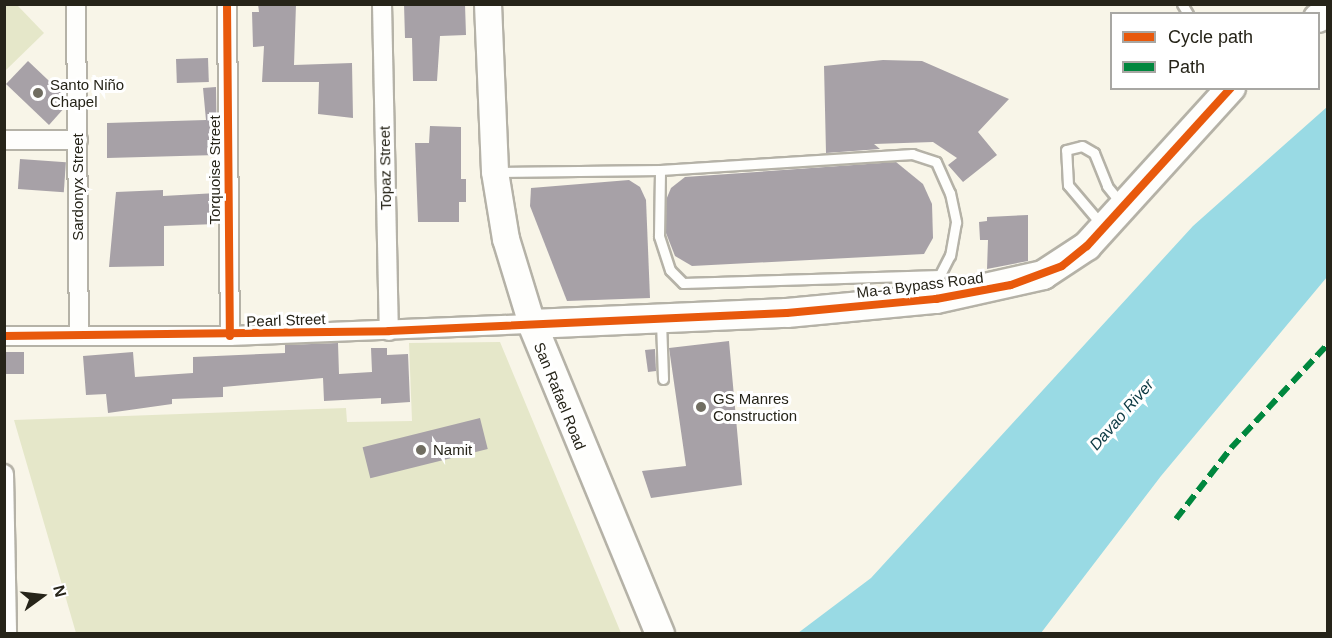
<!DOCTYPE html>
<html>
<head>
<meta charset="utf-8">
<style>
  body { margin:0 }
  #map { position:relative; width:1332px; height:638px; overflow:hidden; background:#f8f5e8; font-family:Helvetica,sans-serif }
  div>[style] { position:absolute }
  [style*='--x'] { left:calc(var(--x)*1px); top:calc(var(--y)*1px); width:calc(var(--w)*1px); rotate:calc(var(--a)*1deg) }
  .green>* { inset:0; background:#e5e7c9 }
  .water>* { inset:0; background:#99dae4 }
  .building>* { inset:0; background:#a7a1a7; transform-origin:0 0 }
  .roads { filter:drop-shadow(2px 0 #b5b2a7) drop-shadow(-2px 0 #b5b2a7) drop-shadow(0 2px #b5b2a7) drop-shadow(0 -2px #b5b2a7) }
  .service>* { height:9px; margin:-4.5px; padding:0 4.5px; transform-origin:4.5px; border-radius:4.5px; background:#fefefc }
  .minor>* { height:18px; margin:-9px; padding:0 9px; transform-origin:9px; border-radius:9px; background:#fefefc }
  .secondary>* { height:26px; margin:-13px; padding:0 13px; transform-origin:13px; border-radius:13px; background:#fefefc }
  .primary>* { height:28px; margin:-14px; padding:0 14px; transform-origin:14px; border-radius:14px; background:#fefefc }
  .quiet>* { height:6px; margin-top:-3px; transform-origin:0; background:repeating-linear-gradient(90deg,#00873e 0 12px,transparent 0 18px) }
  .cycleway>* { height:8px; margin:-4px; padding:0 4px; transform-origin:4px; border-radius:4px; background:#e8590c }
  .dots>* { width:16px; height:16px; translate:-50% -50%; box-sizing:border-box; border:3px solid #fff; border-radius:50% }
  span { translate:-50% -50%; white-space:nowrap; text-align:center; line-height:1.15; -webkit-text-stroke:6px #fff; paint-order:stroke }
  .poi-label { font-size:15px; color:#262419 }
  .left { translate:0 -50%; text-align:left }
  .street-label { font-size:15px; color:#262419 }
  .water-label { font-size:16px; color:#0c3942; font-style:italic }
  .frame { position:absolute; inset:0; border:6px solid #262419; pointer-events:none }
  .legend { position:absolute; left:1110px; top:12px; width:210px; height:78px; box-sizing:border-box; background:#fff; border:2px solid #a8a7a3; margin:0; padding:8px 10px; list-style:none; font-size:18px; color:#262419 }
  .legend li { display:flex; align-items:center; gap:12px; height:30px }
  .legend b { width:30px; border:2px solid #a8a7a3 }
  .north { position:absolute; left:12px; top:566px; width:60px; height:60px; -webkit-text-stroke:4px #fff; paint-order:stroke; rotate:75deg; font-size:16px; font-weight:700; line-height:24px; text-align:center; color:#262419 }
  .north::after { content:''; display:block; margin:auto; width:21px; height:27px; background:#262419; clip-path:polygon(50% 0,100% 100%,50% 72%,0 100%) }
</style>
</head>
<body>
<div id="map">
  <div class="green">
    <div style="clip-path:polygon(5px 4px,17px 5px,44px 33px,5px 71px)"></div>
    <div style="clip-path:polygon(500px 342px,621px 633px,76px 633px,14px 420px,346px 408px,347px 422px,412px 421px,409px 343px)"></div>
  </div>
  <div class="water">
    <div style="clip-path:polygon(1327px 107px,1327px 277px,1161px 476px,1041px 633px,798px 633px,871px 578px,1193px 226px)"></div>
  </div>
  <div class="building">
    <div style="clip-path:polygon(258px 4px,296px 4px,294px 65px,352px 63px,353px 118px,318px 114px,319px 82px,262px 82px,264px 46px,253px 47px,252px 12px,259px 12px)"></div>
    <div style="clip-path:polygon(404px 4px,465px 4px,466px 35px,440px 36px,437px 81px,413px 81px,412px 38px,405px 38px)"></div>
    <div style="left:208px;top:58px;width:24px;height:32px;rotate:88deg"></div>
    <div style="clip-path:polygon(883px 60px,922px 61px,1009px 99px,978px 132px,997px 155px,963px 182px,948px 165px,957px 158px,933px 142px,874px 144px,880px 149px,826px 153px,824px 66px)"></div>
    <div style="clip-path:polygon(28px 61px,66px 97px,66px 106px,49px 125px,6px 84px)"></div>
    <div style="clip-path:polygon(216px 87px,217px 155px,107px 158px,107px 123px,206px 120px,203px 88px)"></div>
    <div style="clip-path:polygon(430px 126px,461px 127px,461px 179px,466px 179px,466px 202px,459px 202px,459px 222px,418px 222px,415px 143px,429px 143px)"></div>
    <div style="left:20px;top:159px;width:46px;height:30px;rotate:4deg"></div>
    <div style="clip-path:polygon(896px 162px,923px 184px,932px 204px,933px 238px,924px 254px,692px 266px,675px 256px,666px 233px,666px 200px,671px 188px,685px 177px)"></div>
    <div style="clip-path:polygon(629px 180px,640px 187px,646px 200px,650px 298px,567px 301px,530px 206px,531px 188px)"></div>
    <div style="clip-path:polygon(163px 190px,163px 196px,217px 193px,216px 224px,164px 226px,164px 266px,109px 267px,116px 192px)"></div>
    <div style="clip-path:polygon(1028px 215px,1028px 261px,987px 269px,988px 240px,980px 240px,979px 222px,987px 221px,987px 217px)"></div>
    <div style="clip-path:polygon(729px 341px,742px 485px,651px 498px,642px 471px,686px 466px,669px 348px)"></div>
    <div style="clip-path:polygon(338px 343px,339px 374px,372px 372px,371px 348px,387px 348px,387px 355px,408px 354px,410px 402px,381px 404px,381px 398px,324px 401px,323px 378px,223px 387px,223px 397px,172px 399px,172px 404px,108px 413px,106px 394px,86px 395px,83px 356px,133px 352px,135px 377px,193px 373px,193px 357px,285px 353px,285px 345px)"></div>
    <div style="clip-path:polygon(655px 349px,656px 371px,648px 372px,645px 350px)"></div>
    <div style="left:4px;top:352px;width:20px;height:22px"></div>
    <div style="left:480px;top:418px;width:32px;height:121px;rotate:76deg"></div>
  </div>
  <div class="roads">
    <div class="service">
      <div style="--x:1182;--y:4;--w:12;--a:59"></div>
      <div style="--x:498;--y:172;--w:162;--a:-0.7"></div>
      <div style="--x:660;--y:170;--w:253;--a:-3.6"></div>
      <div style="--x:912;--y:154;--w:25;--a:18"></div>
      <div style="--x:936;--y:162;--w:34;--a:66"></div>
      <div style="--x:950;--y:193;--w:30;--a:78"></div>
      <div style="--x:956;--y:222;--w:34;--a:100"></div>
      <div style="--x:950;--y:255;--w:22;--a:117"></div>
      <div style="--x:940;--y:275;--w:257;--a:178.2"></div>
      <div style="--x:683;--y:283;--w:18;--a:-135"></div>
      <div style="--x:670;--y:270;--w:36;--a:-108"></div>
      <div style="--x:659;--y:236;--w:66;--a:-89.1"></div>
      <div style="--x:1101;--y:224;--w:51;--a:-130.2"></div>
      <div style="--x:1068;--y:185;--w:35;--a:-93"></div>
      <div style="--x:1066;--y:150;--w:16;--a:-14"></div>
      <div style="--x:1082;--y:146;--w:14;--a:30"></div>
      <div style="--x:1094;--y:153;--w:35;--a:68"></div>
      <div style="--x:1107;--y:186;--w:22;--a:51"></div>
      <div style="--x:661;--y:321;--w:58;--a:88"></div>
    </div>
    <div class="minor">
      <div style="--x:76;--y:4;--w:330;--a:89.5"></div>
      <div style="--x:227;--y:4;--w:332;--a:89.5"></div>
      <div style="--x:382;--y:4;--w:327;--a:88.8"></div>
      <div style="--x:4;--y:140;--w:74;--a:0"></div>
      <div style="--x:4;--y:336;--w:226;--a:0"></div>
      <div style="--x:230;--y:336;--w:302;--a:-2.3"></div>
      <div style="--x:4;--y:474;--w:160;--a:88.9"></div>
    </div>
    <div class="secondary">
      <div style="--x:488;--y:4;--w:168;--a:87.6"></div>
      <div style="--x:495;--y:172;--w:68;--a:80.7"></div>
      <div style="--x:506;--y:239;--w:89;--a:73"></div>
    </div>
    <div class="primary">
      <div style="--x:1318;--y:18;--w:12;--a:-31"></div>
      <div style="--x:660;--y:634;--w:335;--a:-112.4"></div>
      <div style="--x:532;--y:324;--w:255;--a:-2.5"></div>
      <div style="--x:787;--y:313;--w:150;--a:-5.4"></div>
      <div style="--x:936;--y:299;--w:110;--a:-12.6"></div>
      <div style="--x:1043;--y:275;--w:53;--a:-33.4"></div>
      <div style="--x:1087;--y:246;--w:214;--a:-47.7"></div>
    </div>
  </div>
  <div class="quiet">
    <div style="--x:1176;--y:519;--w:90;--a:-52.2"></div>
    <div style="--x:1231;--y:448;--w:142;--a:-47"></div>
  </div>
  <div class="cycleway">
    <div style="--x:227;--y:4;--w:332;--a:89.5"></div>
    <div style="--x:4;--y:336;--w:385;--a:-0.7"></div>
    <div style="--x:389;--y:331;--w:398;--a:-2.6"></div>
    <div style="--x:787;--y:313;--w:150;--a:-5.4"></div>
    <div style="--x:936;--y:299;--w:76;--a:-10.6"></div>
    <div style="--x:1011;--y:285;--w:54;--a:-20.4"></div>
    <div style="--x:1062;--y:266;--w:32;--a:-39"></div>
    <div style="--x:1087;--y:246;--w:214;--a:-47.7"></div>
  </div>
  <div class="dots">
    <div style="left:38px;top:93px;background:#706d61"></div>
    <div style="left:701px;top:407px;background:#706d61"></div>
    <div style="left:421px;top:450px;background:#706d61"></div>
  </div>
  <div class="poi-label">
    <span class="left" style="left:50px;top:93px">Santo Niño<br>Chapel</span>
    <span class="left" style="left:713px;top:407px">GS Manres<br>Construction</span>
    <span class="left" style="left:433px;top:450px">Namit</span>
  </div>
  <div class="street-label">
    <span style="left:385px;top:168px;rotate:-91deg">Topaz Street</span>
    <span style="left:215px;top:170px;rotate:-90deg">Torquoise Street</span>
    <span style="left:78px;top:187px;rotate:-90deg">Sardonyx Street</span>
    <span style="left:920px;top:285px;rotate:-7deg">Ma-a Bypass Road</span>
    <span style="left:286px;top:320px;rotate:-2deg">Pearl Street</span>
    <span style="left:560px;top:396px;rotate:68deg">San Rafael Road</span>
  </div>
  <div class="water-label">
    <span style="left:1122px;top:415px;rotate:-49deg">Davao River</span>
  </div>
  <div class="frame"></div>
  <ul class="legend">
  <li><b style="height:8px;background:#e8590c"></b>Cycle path</li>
  <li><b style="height:8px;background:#00873e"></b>Path</li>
  </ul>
  <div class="north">N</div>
</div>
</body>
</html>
